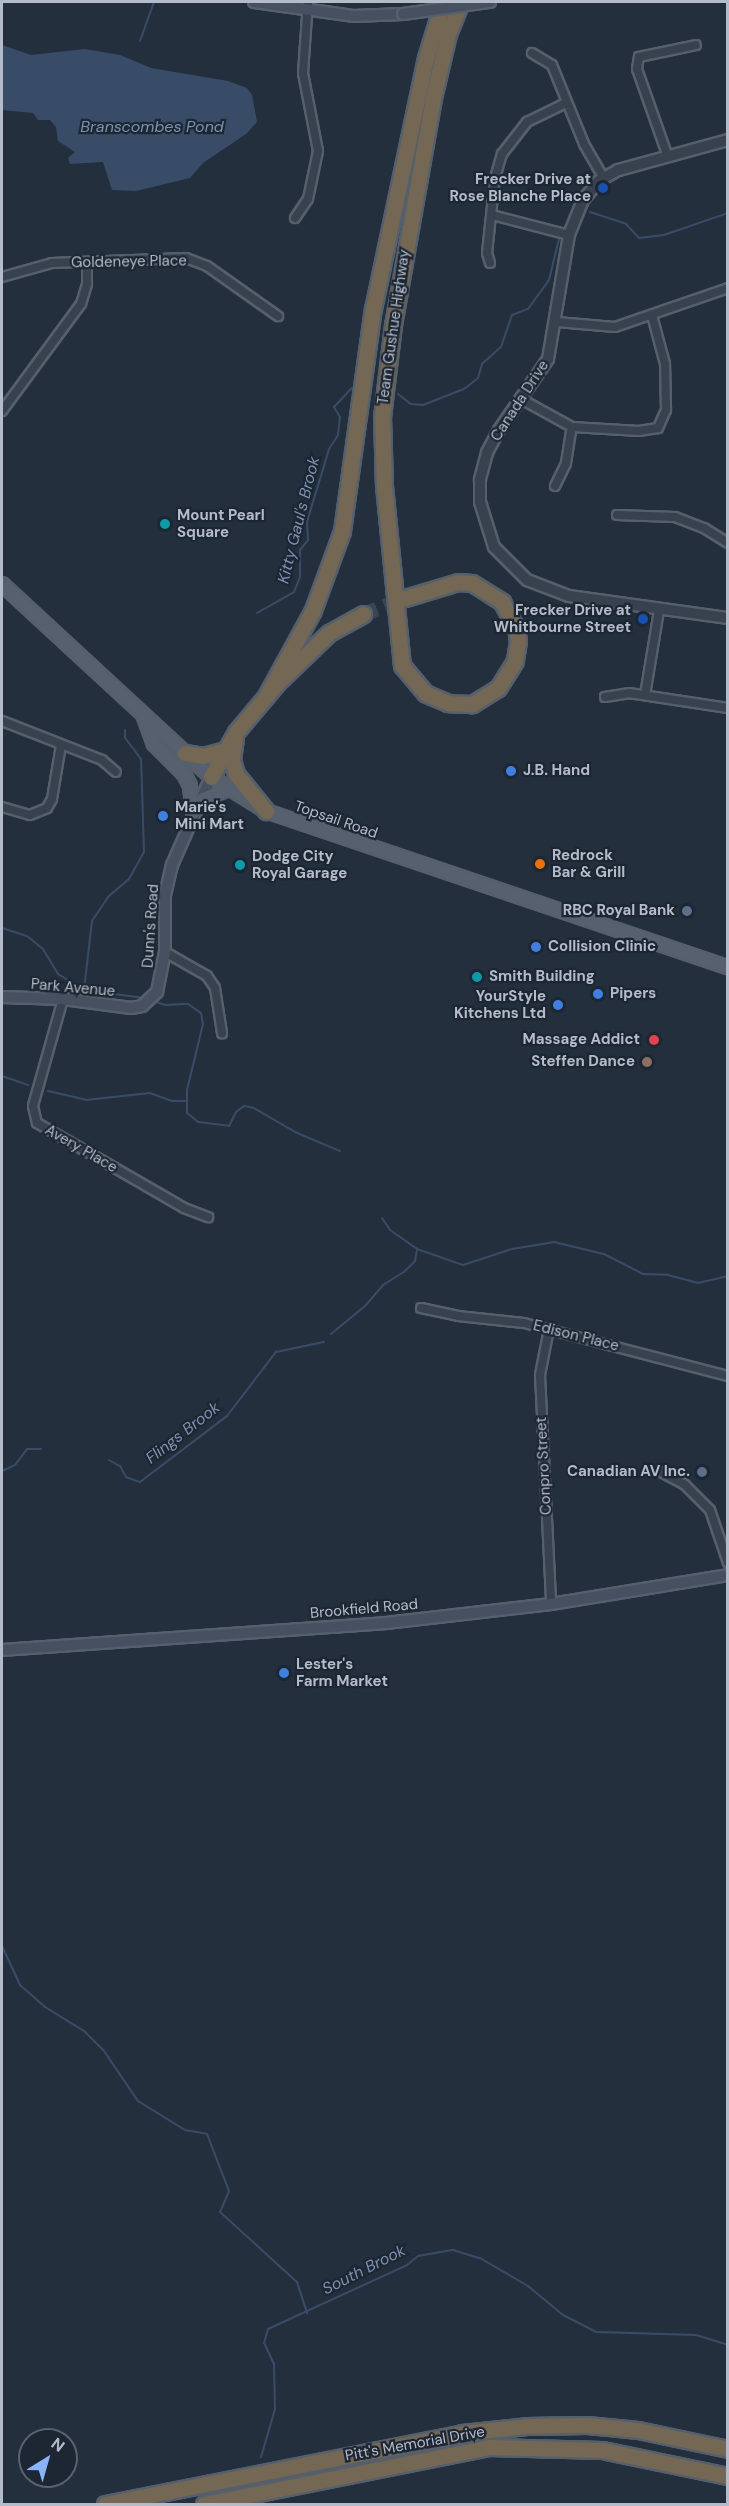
<!DOCTYPE html>
<html>
<head>
<meta charset="utf-8">
<style>
  body { margin:0 }
  #map { position:relative; width:729px; height:2506px; overflow:hidden; background:#242f3e; font-family:"DM Sans",sans-serif }
  div>[style] { position:absolute }
  [style*='--x'] { left:calc(var(--x)*1px); top:calc(var(--y)*1px); width:calc(var(--w)*1px); rotate:calc(var(--a)*1deg) }
  .water>* { inset:0; background:#394c67 }
  .stream>* { height:2px; margin:-1px; padding:0 1px; transform-origin:1px; border-radius:1px; background:#394c67 }
  .motorway-tunnel>* { height:15px; margin-top:-7.5px; transform-origin:0; background:repeating-linear-gradient(90deg,#3a4453 0 15px,transparent 0 23px) }
  .roads { filter:drop-shadow(2px 0 #565f6c) drop-shadow(-2px 0 #565f6c) drop-shadow(0 2px #565f6c) drop-shadow(0 -2px #565f6c) }
  .minor>* { height:8px; margin:-4px; padding:0 4px; transform-origin:4px; border-radius:4px; background:#38414e }
  .tertiary>* { height:10px; margin:-5px; padding:0 5px; transform-origin:5px; border-radius:5px; background:#38414e }
  .secondary>* { height:10px; margin:-5px; padding:0 5px; transform-origin:5px; border-radius:5px; background:#465061 }
  .primary>* { height:12px; margin:-6px; padding:0 6px; transform-origin:6px; border-radius:6px; background:#56606e }
  .motorway>* { height:15px; margin:-7.5px; padding:0 7.5px; transform-origin:7.5px; border-radius:7.5px; background:#746855 }
  .bridges { filter:drop-shadow(2px 0 #565f6c) drop-shadow(-2px 0 #565f6c) drop-shadow(0 2px #565f6c) drop-shadow(0 -2px #565f6c) }
  .secondary-bridge>* { height:10px; margin:-5px; padding:0 5px; transform-origin:5px; border-radius:5px; background:#465061 }
  .dots>* { width:16px; height:16px; translate:-50% -50%; box-sizing:border-box; border:3px solid #1d2633; border-radius:50% }
  span { translate:-50% -50%; white-space:nowrap; text-align:center; line-height:1.15; -webkit-text-stroke:4.5px #1d2633; paint-order:stroke }
  .poi-label { font-size:15px; color:#b4bcc9; font-weight:700 }
  .right { translate:-100% -50%; text-align:right }
  .left { translate:0 -50%; text-align:left }
  .street-label { font-size:15px; color:#b4bcc9 }
  .water-label { font-size:16px; color:#7c92b1; font-style:italic }
  .frame { position:absolute; inset:0; border:3px solid #b4bcc9; pointer-events:none }
  .north { position:absolute; left:18px; top:2428px; width:60px; height:60px; box-sizing:border-box; background:#1d2633; border:2px solid #59626f; border-radius:50%; rotate:37deg; font-size:16px; font-weight:700; line-height:24px; text-align:center; color:#b4bcc9 }
  .north::after { content:''; display:block; margin:auto; width:21px; height:27px; background:#8ab4f8; clip-path:polygon(50% 0,100% 100%,50% 72%,0 100%) }
</style>
</head>
<body>
<div id="map">
  <div class="water">
    <div style="clip-path:polygon(2px 45px,31px 55px,85px 49px,120px 55px,151px 68px,228px 81px,247px 88px,252px 95px,257px 122px,246px 134px,203px 163px,190px 178px,136px 191px,112px 190px,103px 162px,70px 164px,68px 158px,75px 152px,58px 141px,56px 127px,50px 120px,38px 120px,33px 113px,2px 110px)"></div>
  </div>
  <div class="stream">
    <div style="--x:140;--y:41;--w:41;--a:-70.3"></div>
    <div style="--x:590;--y:212;--w:38;--a:18"></div>
    <div style="--x:626;--y:224;--w:19;--a:47"></div>
    <div style="--x:639;--y:238;--w:25;--a:-7"></div>
    <div style="--x:664;--y:235;--w:68;--a:-19"></div>
    <div style="--x:398;--y:394;--w:16;--a:38"></div>
    <div style="--x:411;--y:404;--w:12;--a:5"></div>
    <div style="--x:423;--y:405;--w:44;--a:-21.3"></div>
    <div style="--x:464;--y:389;--w:18;--a:-38"></div>
    <div style="--x:478;--y:378;--w:15;--a:-74"></div>
    <div style="--x:482;--y:364;--w:25;--a:-42"></div>
    <div style="--x:501;--y:347;--w:34;--a:-71"></div>
    <div style="--x:512;--y:315;--w:17;--a:-21"></div>
    <div style="--x:528;--y:309;--w:36;--a:-54"></div>
    <div style="--x:549;--y:280;--w:42;--a:-76.3"></div>
    <div style="--x:257;--y:613;--w:43;--a:-29.6"></div>
    <div style="--x:294;--y:592;--w:16;--a:-68"></div>
    <div style="--x:300;--y:577;--w:27;--a:-90"></div>
    <div style="--x:300;--y:550;--w:13;--a:-51"></div>
    <div style="--x:308;--y:540;--w:18;--a:-93"></div>
    <div style="--x:307;--y:522;--w:76;--a:-73.2"></div>
    <div style="--x:329;--y:449;--w:17;--a:-57"></div>
    <div style="--x:338;--y:435;--w:18;--a:-84"></div>
    <div style="--x:340;--y:417;--w:12;--a:-121"></div>
    <div style="--x:334;--y:407;--w:26;--a:-47"></div>
    <div style="--x:2;--y:928;--w:26;--a:18"></div>
    <div style="--x:27;--y:936;--w:21;--a:39"></div>
    <div style="--x:43;--y:949;--w:29;--a:59"></div>
    <div style="--x:58;--y:974;--w:31;--a:32"></div>
    <div style="--x:84;--y:990;--w:61;--a:7.6"></div>
    <div style="--x:84;--y:990;--w:69;--a:-83.4"></div>
    <div style="--x:92;--y:921;--w:29;--a:-56"></div>
    <div style="--x:108;--y:897;--w:28;--a:-41"></div>
    <div style="--x:129;--y:879;--w:31;--a:-61"></div>
    <div style="--x:144;--y:852;--w:93;--a:-91.8"></div>
    <div style="--x:141;--y:759;--w:26;--a:-127"></div>
    <div style="--x:125;--y:738;--w:8;--a:-90"></div>
    <div style="--x:152;--y:1001;--w:15;--a:16"></div>
    <div style="--x:166;--y:1005;--w:22;--a:-3"></div>
    <div style="--x:188;--y:1004;--w:16;--a:35"></div>
    <div style="--x:201;--y:1013;--w:11;--a:80"></div>
    <div style="--x:203;--y:1024;--w:68;--a:103.6"></div>
    <div style="--x:187;--y:1090;--w:23;--a:90"></div>
    <div style="--x:187;--y:1113;--w:14;--a:39"></div>
    <div style="--x:198;--y:1122;--w:31;--a:7"></div>
    <div style="--x:229;--y:1126;--w:16;--a:-63"></div>
    <div style="--x:236;--y:1112;--w:10;--a:-37"></div>
    <div style="--x:244;--y:1106;--w:10;--a:11"></div>
    <div style="--x:254;--y:1108;--w:48;--a:30.3"></div>
    <div style="--x:295;--y:1132;--w:49;--a:22.9"></div>
    <div style="--x:2;--y:1076;--w:28;--a:19"></div>
    <div style="--x:48;--y:1091;--w:39;--a:13"></div>
    <div style="--x:86;--y:1100;--w:64;--a:-6.2"></div>
    <div style="--x:150;--y:1093;--w:23;--a:20"></div>
    <div style="--x:172;--y:1101;--w:14;--a:0"></div>
    <div style="--x:382;--y:1218;--w:14;--a:56"></div>
    <div style="--x:390;--y:1230;--w:33;--a:35"></div>
    <div style="--x:417;--y:1249;--w:49;--a:19.2"></div>
    <div style="--x:463;--y:1265;--w:52;--a:-18.1"></div>
    <div style="--x:512;--y:1249;--w:43;--a:-9.5"></div>
    <div style="--x:554;--y:1242;--w:51;--a:13.5"></div>
    <div style="--x:604;--y:1254;--w:44;--a:27.1"></div>
    <div style="--x:643;--y:1274;--w:25;--a:2"></div>
    <div style="--x:668;--y:1275;--w:31;--a:15"></div>
    <div style="--x:698;--y:1283;--w:31;--a:-13"></div>
    <div style="--x:331;--y:1334;--w:44;--a:-39.5"></div>
    <div style="--x:365;--y:1306;--w:28;--a:-49"></div>
    <div style="--x:383;--y:1285;--w:25;--a:-32"></div>
    <div style="--x:404;--y:1272;--w:16;--a:-45"></div>
    <div style="--x:415;--y:1261;--w:11;--a:-80"></div>
    <div style="--x:109;--y:1460;--w:13;--a:29"></div>
    <div style="--x:120;--y:1466;--w:13;--a:61"></div>
    <div style="--x:126;--y:1477;--w:15;--a:20"></div>
    <div style="--x:140;--y:1482;--w:109;--a:-37.2"></div>
    <div style="--x:227;--y:1416;--w:81;--a:-52.6"></div>
    <div style="--x:276;--y:1352;--w:49;--a:-11.8"></div>
    <div style="--x:2;--y:1471;--w:14;--a:-25"></div>
    <div style="--x:15;--y:1465;--w:20;--a:-53"></div>
    <div style="--x:27;--y:1449;--w:14;--a:0"></div>
    <div style="--x:2;--y:1946;--w:43;--a:65.2"></div>
    <div style="--x:20;--y:1985;--w:33;--a:41"></div>
    <div style="--x:45;--y:2007;--w:46;--a:31.6"></div>
    <div style="--x:84;--y:2031;--w:28;--a:45"></div>
    <div style="--x:104;--y:2051;--w:60;--a:55.8"></div>
    <div style="--x:138;--y:2101;--w:55;--a:31.7"></div>
    <div style="--x:185;--y:2130;--w:22;--a:10"></div>
    <div style="--x:207;--y:2134;--w:61;--a:68.9"></div>
    <div style="--x:229;--y:2191;--w:23;--a:113"></div>
    <div style="--x:220;--y:2212;--w:104;--a:42.3"></div>
    <div style="--x:297;--y:2282;--w:33;--a:72"></div>
    <div style="--x:261;--y:2457;--w:50;--a:-73.7"></div>
    <div style="--x:275;--y:2409;--w:45;--a:-91.3"></div>
    <div style="--x:274;--y:2364;--w:23;--a:-115"></div>
    <div style="--x:264;--y:2343;--w:15;--a:-74"></div>
    <div style="--x:268;--y:2329;--w:153;--a:-24.7"></div>
    <div style="--x:407;--y:2265;--w:14;--a:-39"></div>
    <div style="--x:418;--y:2256;--w:36;--a:-10"></div>
    <div style="--x:453;--y:2250;--w:28;--a:17"></div>
    <div style="--x:480;--y:2258;--w:56;--a:30.3"></div>
    <div style="--x:528;--y:2286;--w:45;--a:39.6"></div>
    <div style="--x:563;--y:2315;--w:38;--a:27"></div>
    <div style="--x:597;--y:2332;--w:99;--a:1.7"></div>
    <div style="--x:696;--y:2335;--w:34;--a:17"></div>
  </div>
  <div class="motorway-tunnel">
    <div style="--x:363;--y:614;--w:45;--a:-20.9"></div>
  </div>
  <div class="roads">
    <div class="minor">
      <div style="--x:532;--y:53;--w:23;--a:31"></div>
      <div style="--x:552;--y:65;--w:85;--a:67.9"></div>
      <div style="--x:584;--y:144;--w:39;--a:60"></div>
      <div style="--x:668;--y:157;--w:93;--a:-109.4"></div>
      <div style="--x:637;--y:69;--w:12;--a:-81"></div>
      <div style="--x:639;--y:57;--w:58;--a:-11.9"></div>
      <div style="--x:492;--y:215;--w:80;--a:14.6"></div>
      <div style="--x:295;--y:218;--w:23;--a:-56"></div>
      <div style="--x:308;--y:199;--w:49;--a:-78.2"></div>
      <div style="--x:318;--y:151;--w:79;--a:-100.9"></div>
      <div style="--x:303;--y:73;--w:71;--a:-86"></div>
      <div style="--x:490;--y:263;--w:10;--a:-107"></div>
      <div style="--x:487;--y:253;--w:75;--a:-83.9"></div>
      <div style="--x:495;--y:178;--w:25;--a:-74"></div>
      <div style="--x:502;--y:154;--w:41;--a:-52"></div>
      <div style="--x:527;--y:122;--w:43;--a:-26"></div>
      <div style="--x:2;--y:277;--w:52;--a:-15.6"></div>
      <div style="--x:52;--y:263;--w:134;--a:-2.1"></div>
      <div style="--x:186;--y:258;--w:22;--a:21"></div>
      <div style="--x:207;--y:266;--w:87;--a:35.2"></div>
      <div style="--x:557;--y:322;--w:58;--a:4.9"></div>
      <div style="--x:615;--y:327;--w:120;--a:-19"></div>
      <div style="--x:521;--y:399;--w:58;--a:28.8"></div>
      <div style="--x:572;--y:427;--w:67;--a:3.4"></div>
      <div style="--x:639;--y:431;--w:19;--a:-9"></div>
      <div style="--x:658;--y:428;--w:20;--a:-66"></div>
      <div style="--x:666;--y:410;--w:46;--a:-91.2"></div>
      <div style="--x:665;--y:364;--w:51;--a:-104.9"></div>
      <div style="--x:2;--y:411;--w:133;--a:-53.6"></div>
      <div style="--x:81;--y:304;--w:21;--a:-73"></div>
      <div style="--x:87;--y:284;--w:22;--a:-90"></div>
      <div style="--x:555;--y:486;--w:25;--a:-64"></div>
      <div style="--x:566;--y:463;--w:36;--a:-81"></div>
      <div style="--x:617;--y:515;--w:58;--a:2"></div>
      <div style="--x:675;--y:517;--w:31;--a:21"></div>
      <div style="--x:704;--y:528;--w:28;--a:32"></div>
      <div style="--x:645;--y:695;--w:86;--a:-80.6"></div>
      <div style="--x:605;--y:697;--w:24;--a:-9"></div>
      <div style="--x:629;--y:693;--w:100;--a:8.6"></div>
      <div style="--x:2;--y:721;--w:107;--a:21.3"></div>
      <div style="--x:102;--y:760;--w:18;--a:41"></div>
      <div style="--x:2;--y:807;--w:29;--a:16"></div>
      <div style="--x:30;--y:815;--w:18;--a:-22"></div>
      <div style="--x:47;--y:808;--w:10;--a:-61"></div>
      <div style="--x:52;--y:799;--w:55;--a:-80.5"></div>
      <div style="--x:165;--y:952;--w:48;--a:29.7"></div>
      <div style="--x:207;--y:976;--w:14;--a:56"></div>
      <div style="--x:215;--y:988;--w:46;--a:81.2"></div>
      <div style="--x:63;--y:999;--w:111;--a:105.7"></div>
      <div style="--x:33;--y:1106;--w:17;--a:77"></div>
      <div style="--x:37;--y:1123;--w:170;--a:30"></div>
      <div style="--x:184;--y:1208;--w:26;--a:21"></div>
      <div style="--x:421;--y:1308;--w:38;--a:12"></div>
      <div style="--x:458;--y:1316;--w:66;--a:6.1"></div>
      <div style="--x:524;--y:1323;--w:211;--a:14.6"></div>
      <div style="--x:549;--y:1329;--w:47;--a:101.1"></div>
      <div style="--x:540;--y:1375;--w:229;--a:87.2"></div>
      <div style="--x:661;--y:1472;--w:27;--a:28"></div>
      <div style="--x:685;--y:1485;--w:35;--a:45"></div>
      <div style="--x:710;--y:1510;--w:56;--a:71.2"></div>
    </div>
    <div class="tertiary">
      <div style="--x:728;--y:140;--w:114;--a:164.7"></div>
      <div style="--x:618;--y:170;--w:22;--a:150"></div>
      <div style="--x:599;--y:181;--w:25;--a:130"></div>
      <div style="--x:583;--y:200;--w:38;--a:112"></div>
      <div style="--x:569;--y:235;--w:126;--a:99.6"></div>
      <div style="--x:548;--y:359;--w:86;--a:124.6"></div>
      <div style="--x:499;--y:430;--w:26;--a:118"></div>
      <div style="--x:487;--y:453;--w:28;--a:105"></div>
      <div style="--x:480;--y:480;--w:22;--a:90"></div>
      <div style="--x:480;--y:502;--w:47;--a:72.7"></div>
      <div style="--x:494;--y:547;--w:47;--a:45"></div>
      <div style="--x:527;--y:580;--w:45;--a:20.9"></div>
      <div style="--x:569;--y:596;--w:161;--a:7.9"></div>
    </div>
    <div class="secondary">
      <div style="--x:254;--y:2;--w:100;--a:8"></div>
      <div style="--x:353;--y:16;--w:50;--a:-2.3"></div>
      <div style="--x:2;--y:997;--w:61;--a:1.9"></div>
      <div style="--x:63;--y:999;--w:69;--a:7.5"></div>
      <div style="--x:131;--y:1008;--w:11;--a:-10"></div>
      <div style="--x:142;--y:1006;--w:21;--a:-43"></div>
      <div style="--x:157;--y:992;--w:41;--a:-78.7"></div>
      <div style="--x:165;--y:952;--w:57;--a:-90"></div>
      <div style="--x:165;--y:895;--w:31;--a:-77"></div>
      <div style="--x:172;--y:865;--w:96;--a:-66.1"></div>
      <div style="--x:2;--y:1650;--w:385;--a:-4"></div>
      <div style="--x:386;--y:1623;--w:166;--a:-6.6"></div>
      <div style="--x:551;--y:1604;--w:179;--a:-9.3"></div>
    </div>
    <div class="primary">
      <div style="--x:2;--y:584;--w:284;--a:42.7"></div>
      <div style="--x:211;--y:777;--w:65;--a:31.7"></div>
      <div style="--x:266;--y:811;--w:488;--a:18.7"></div>
      <div style="--x:144;--y:717;--w:29;--a:70"></div>
      <div style="--x:154;--y:744;--w:42;--a:45"></div>
      <div style="--x:184;--y:774;--w:13;--a:63"></div>
      <div style="--x:190;--y:786;--w:27;--a:84"></div>
      <div style="--x:193;--y:813;--w:17;--a:-54"></div>
      <div style="--x:203;--y:799;--w:26;--a:-21"></div>
    </div>
    <div class="motorway">
      <div style="--x:405;--y:598;--w:55;--a:-16.8"></div>
      <div style="--x:458;--y:582;--w:14;--a:4"></div>
      <div style="--x:472;--y:583;--w:36;--a:32"></div>
      <div style="--x:502;--y:602;--w:30;--a:62"></div>
      <div style="--x:516;--y:628;--w:13;--a:81"></div>
      <div style="--x:518;--y:641;--w:20;--a:99"></div>
      <div style="--x:515;--y:661;--w:32;--a:122"></div>
      <div style="--x:498;--y:688;--w:31;--a:148"></div>
      <div style="--x:472;--y:704;--w:24;--a:-178"></div>
      <div style="--x:448;--y:703;--w:25;--a:-157"></div>
      <div style="--x:425;--y:693;--w:35;--a:-130"></div>
      <div style="--x:402;--y:666;--w:180;--a:-95.7"></div>
      <div style="--x:384;--y:487;--w:70;--a:-91.6"></div>
      <div style="--x:382;--y:417;--w:93;--a:-83.2"></div>
      <div style="--x:393;--y:325;--w:230;--a:-80"></div>
      <div style="--x:433;--y:98;--w:66;--a:-76.8"></div>
      <div style="--x:448;--y:34;--w:35;--a:-68"></div>
      <div style="--x:266;--y:696;--w:98;--a:-61.3"></div>
      <div style="--x:313;--y:610;--w:84;--a:-69.8"></div>
      <div style="--x:342;--y:531;--w:224;--a:-82.1"></div>
      <div style="--x:373;--y:309;--w:257;--a:-78.1"></div>
      <div style="--x:426;--y:58;--w:59;--a:-73.1"></div>
      <div style="--x:235;--y:738;--w:22;--a:98"></div>
      <div style="--x:232;--y:760;--w:15;--a:74"></div>
      <div style="--x:236;--y:774;--w:48;--a:51"></div>
      <div style="--x:185;--y:753;--w:18;--a:9"></div>
      <div style="--x:203;--y:756;--w:23;--a:-15"></div>
      <div style="--x:211;--y:777;--w:51;--a:-60.9"></div>
      <div style="--x:236;--y:732;--w:65;--a:-50"></div>
      <div style="--x:278;--y:682;--w:71;--a:-43.9"></div>
      <div style="--x:329;--y:633;--w:39;--a:-29"></div>
      <div style="--x:105;--y:2504;--w:364;--a:-11.2"></div>
      <div style="--x:462;--y:2433;--w:65;--a:-6.1"></div>
      <div style="--x:527;--y:2426;--w:60;--a:-1"></div>
      <div style="--x:587;--y:2425;--w:51;--a:5.6"></div>
      <div style="--x:638;--y:2430;--w:92;--a:11.9"></div>
      <div style="--x:204;--y:2504;--w:291;--a:-11.3"></div>
      <div style="--x:489;--y:2447;--w:113;--a:1.5"></div>
      <div style="--x:602;--y:2450;--w:129;--a:11.7"></div>
    </div>
  </div>
  <div class="bridges">
    <div class="secondary-bridge">
      <div style="--x:403;--y:14;--w:88;--a:-7.9"></div>
    </div>
  </div>
  <div class="dots">
    <div style="left:603px;top:188px;background:#1a4fb4"></div>
    <div style="left:165px;top:524px;background:#0f9aa8"></div>
    <div style="left:643px;top:619px;background:#1a4fb4"></div>
    <div style="left:511px;top:771px;background:#3f7fe0"></div>
    <div style="left:163px;top:816px;background:#3f7fe0"></div>
    <div style="left:540px;top:864px;background:#e8710a"></div>
    <div style="left:240px;top:865px;background:#0f9aa8"></div>
    <div style="left:687px;top:911px;background:#5c6f8a"></div>
    <div style="left:536px;top:947px;background:#3f7fe0"></div>
    <div style="left:477px;top:977px;background:#0f9aa8"></div>
    <div style="left:598px;top:994px;background:#3f7fe0"></div>
    <div style="left:558px;top:1005px;background:#3f7fe0"></div>
    <div style="left:654px;top:1040px;background:#e0444e"></div>
    <div style="left:647px;top:1062px;background:#8d6e63"></div>
    <div style="left:702px;top:1472px;background:#5c6f8a"></div>
    <div style="left:284px;top:1673px;background:#3f7fe0"></div>
  </div>
  <div class="poi-label">
    <span class="right" style="left:591px;top:188px">Frecker Drive at<br>Rose Blanche Place</span>
    <span class="left" style="left:177px;top:524px">Mount Pearl<br>Square</span>
    <span class="right" style="left:631px;top:619px">Frecker Drive at<br>Whitbourne Street</span>
    <span class="left" style="left:523px;top:771px">J.B. Hand</span>
    <span class="left" style="left:175px;top:816px">Marie's<br>Mini Mart</span>
    <span class="left" style="left:552px;top:864px">Redrock<br>Bar &amp; Grill</span>
    <span class="left" style="left:252px;top:865px">Dodge City<br>Royal Garage</span>
    <span class="right" style="left:675px;top:911px">RBC Royal Bank</span>
    <span class="left" style="left:548px;top:947px">Collision Clinic</span>
    <span class="left" style="left:489px;top:977px">Smith Building</span>
    <span class="left" style="left:610px;top:994px">Pipers</span>
    <span class="right" style="left:546px;top:1005px">YourStyle<br>Kitchens Ltd</span>
    <span class="right" style="left:640px;top:1040px">Massage Addict</span>
    <span class="right" style="left:635px;top:1062px">Steffen Dance</span>
    <span class="right" style="left:690px;top:1472px">Canadian AV Inc.</span>
    <span class="left" style="left:296px;top:1673px">Lester's<br>Farm Market</span>
  </div>
  <div class="street-label">
    <span style="left:129px;top:262px;rotate:-1deg">Goldeneye Place</span>
    <span style="left:394px;top:327px;rotate:-82deg">Team Gushue Highway</span>
    <span style="left:520px;top:401px;rotate:-57deg">Canada Drive</span>
    <span style="left:336px;top:820px;rotate:19deg">Topsail Road</span>
    <span style="left:151px;top:926px;rotate:-86deg">Dunn's Road</span>
    <span style="left:73px;top:988px;rotate:5deg">Park Avenue</span>
    <span style="left:81px;top:1149px;rotate:30deg">Avery Place</span>
    <span style="left:576px;top:1336px;rotate:14deg">Edison Place</span>
    <span style="left:544px;top:1466px;rotate:-93deg">Conpro Street</span>
    <span style="left:364px;top:1609px;rotate:-5deg">Brookfield Road</span>
    <span style="left:415px;top:2444px;rotate:-10deg">Pitt's Memorial Drive</span>
  </div>
  <div class="water-label">
    <span style="left:152px;top:127px">Branscombes Pond</span>
    <span style="left:299px;top:520px;rotate:-76deg">Kitty Gaul's Brook</span>
    <span style="left:183px;top:1433px;rotate:-38deg">Flings Brook</span>
    <span style="left:364px;top:2270px;rotate:-27deg">South Brook</span>
  </div>
  <div class="frame"></div>
  <div class="north">N</div>
</div>
</body>
</html>
